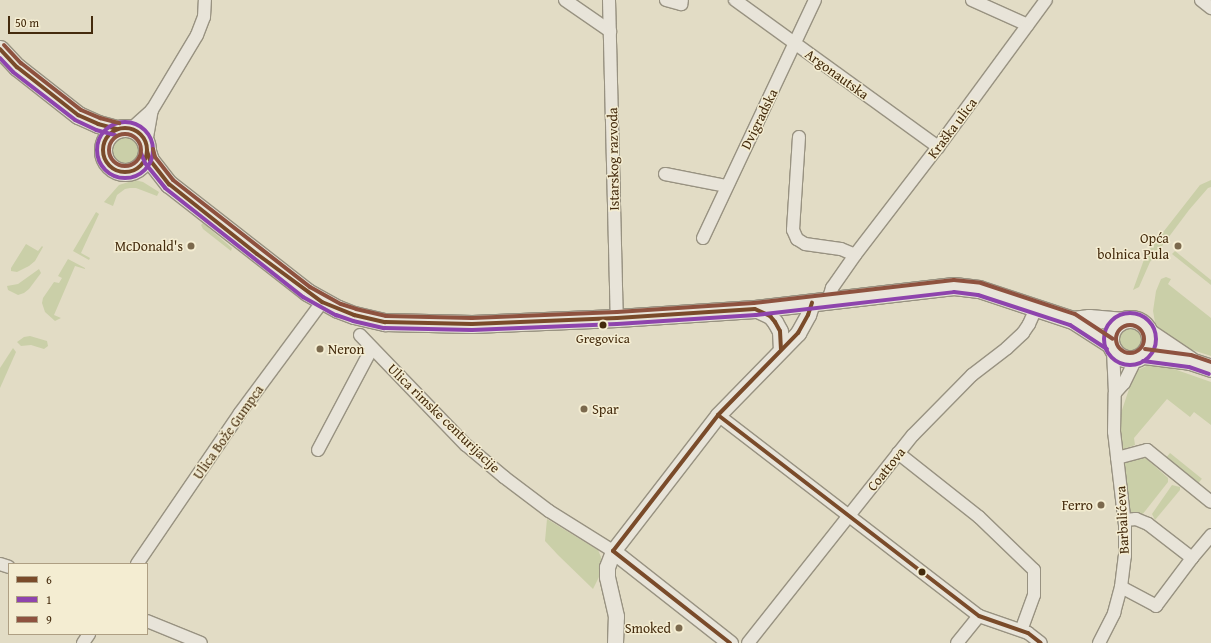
<!DOCTYPE html>
<html>
<head>
<meta charset="utf-8">
<style>
  body { margin:0 }
  #map { position:relative; width:1211px; height:643px; overflow:hidden; background:#e2dcc5; font-family:"Gentium Book Plus",serif }
  div>[style] { position:absolute }
  [style*='--x'] { left:calc(var(--x)*1px); top:calc(var(--y)*1px); width:calc(var(--w)*1px); rotate:calc(var(--a)*1deg) }
  .green>* { inset:0; background:#cacfa8; transform-origin:0 0 }
  .round { border-radius:50% }
  .roads { filter:drop-shadow(1px 0 #989281) drop-shadow(-1px 0 #989281) drop-shadow(0 1px #989281) drop-shadow(0 -1px #989281) }
  .minor>* { height:12px; margin:-6px; padding:0 6px; transform-origin:6px; border-radius:6px; background:#e8e4d9 }
  .tertiary>* { height:15px; margin:-7.5px; padding:0 7.5px; transform-origin:7.5px; border-radius:7.5px; background:#e8e4d9 }
  .secondary>* { height:17px; margin:-8.5px; padding:0 8.5px; transform-origin:8.5px; border-radius:8.5px; background:#e8e4d9 }
  .secondary>.ring { margin:-8.5px; padding:0; box-sizing:content-box; background:none; border:17px solid #e8e4d9; border-radius:50% }
  .bus-1>* { height:4px; margin:-2px; padding:0 2px; transform-origin:2px; border-radius:2px; background:#7a4b2a }
  .bus-1>.ring { margin:-2px; padding:0; box-sizing:content-box; background:none; border:4px solid #7a4b2a; border-radius:50% }
  .bus-2>* { height:4px; margin:-2px; padding:0 2px; transform-origin:2px; border-radius:2px; background:#8e44ad }
  .bus-2>.ring { margin:-2px; padding:0; box-sizing:content-box; background:none; border:4px solid #8e44ad; border-radius:50% }
  .bus-3>* { height:4px; margin:-2px; padding:0 2px; transform-origin:2px; border-radius:2px; background:#8e523f }
  .bus-3>.ring { margin:-2px; padding:0; box-sizing:content-box; background:none; border:4px solid #8e523f; border-radius:50% }
  .dots>* { width:11px; height:11px; translate:-50% -50%; box-sizing:border-box; border:2px solid #f4edd2; border-radius:50% }
  span { translate:-50% -50%; white-space:nowrap; text-align:center; line-height:1.15; -webkit-text-stroke:3px #f4edd2; paint-order:stroke }
  .bus-label { font-size:13px; color:#442b0d }
  .street-label { font-size:14px; color:#442b0d }
  .poi-label { font-size:14px; color:#442b0d }
  .right { translate:-100% -50%; text-align:right }
  .left { translate:0 -50%; text-align:left }
  .legend { position:absolute; left:8px; top:563px; width:140px; height:72px; box-sizing:border-box; background:#f4edd2; border:1px solid #ae9f83; margin:0; padding:5px 7px; list-style:none; font-size:12px; color:#442b0d }
  .legend li { display:flex; align-items:center; gap:8px; height:20px }
  .legend b { width:20px; border:1px solid #ae9f83 }
  .scale { position:absolute; left:8px; top:16px; width:85px; height:18px; box-sizing:border-box; border:2px solid #442b0d; border-top:0; padding-left:5px; font-size:12px; line-height:14px; white-space:nowrap; color:#442b0d; -webkit-text-stroke:3px #f4edd2; paint-order:stroke }
</style>
</head>
<body>
<div id="map">
  <div class="green">
    <div style="clip-path:polygon(117px 130px,131px 130px,142px 137px,142px 163px,131px 171px,118px 171px,107px 163px,104px 157px,104px 144px,107px 138px)"></div>
    <div style="clip-path:polygon(135px 180px,143px 182px,159px 192px,157px 196px,136px 188px,130px 188px,125px 189px,117px 195px,113px 206px,104px 202px,119px 185px)"></div>
    <div style="clip-path:polygon(1211px 180px,1211px 187px,1208px 188px,1189px 210px,1150px 262px,1139px 287px,1133px 290px,1146px 254px,1200px 185px)"></div>
    <div style="clip-path:polygon(96px 212px,99px 214px,81px 253px,90px 258px,89px 260px,73px 251px)"></div>
    <div style="clip-path:polygon(203px 223px,232px 248px,231px 251px,203px 229px,201px 225px)"></div>
    <div style="clip-path:polygon(26px 244px,38px 251px,42px 246px,43px 247px,35px 261px,29px 266px,17px 272px,11px 271px,11px 268px)"></div>
    <div style="clip-path:polygon(1175px 251px,1211px 280px,1211px 285px,1172px 254px)"></div>
    <div style="clip-path:polygon(68px 259px,85px 268px,85px 269px,75px 266px,54px 315px,61px 318px,55px 321px,45px 312px,42px 303px,43px 298px,54px 282px,59px 283px,62px 278px,58px 276px)"></div>
    <div style="clip-path:polygon(39px 269px,41px 273px,29px 289px,24px 293px,18px 295px,8px 290px,7px 286px,18px 284px)"></div>
    <div style="clip-path:polygon(1166px 277px,1171px 279px,1168px 284px,1211px 318px,1211px 356px,1174px 344px,1163px 335px,1155px 322px,1153px 311px,1156px 291px,1161px 279px)"></div>
    <div class="round" style="left:1115px;top:326px;width:26px;height:26px"></div>
    <div style="clip-path:polygon(30px 336px,47px 341px,48px 346px,44px 349px,31px 345px,21px 346px,17px 342px,24px 337px)"></div>
    <div style="clip-path:polygon(13px 348px,16px 352px,0 388px,0 368px)"></div>
    <div style="clip-path:polygon(1151px 364px,1171px 368px,1211px 382px,1211px 425px,1194px 412px,1190px 417px,1167px 399px,1134px 438px,1135px 445px,1118px 451px,1115px 431px,1135px 371px)"></div>
    <div style="clip-path:polygon(1140px 453px,1168px 478px,1168px 482px,1142px 515px,1125px 513px,1119px 458px)"></div>
    <div style="left:1170px;top:453px;width:41px;height:10px;rotate:39deg"></div>
    <div style="clip-path:polygon(1172px 485px,1180px 487px,1180px 490px,1155px 520px,1152px 514px)"></div>
    <div style="clip-path:polygon(547px 519px,598px 550px,601px 557px,602px 571px,593px 589px,558px 555px,545px 541px)"></div>
  </div>
  <div class="roads">
    <div class="minor">
      <div style="--x:565;--y:0;--w:55;--a:34.6"></div>
      <div style="--x:609;--y:0;--w:318;--a:88.6"></div>
      <div style="--x:666;--y:0;--w:16;--a:15"></div>
      <div style="--x:681;--y:4;--w:4;--a:-76"></div>
      <div style="--x:735;--y:0;--w:251;--a:35.9"></div>
      <div style="--x:972;--y:0;--w:61;--a:24.1"></div>
      <div style="--x:1201;--y:0;--w:13;--a:39"></div>
      <div style="--x:131;--y:129;--w:28;--a:-42"></div>
      <div style="--x:152;--y:110;--w:87;--a:-59"></div>
      <div style="--x:197;--y:35;--w:19;--a:-69"></div>
      <div style="--x:204;--y:17;--w:17;--a:-87"></div>
      <div style="--x:799;--y:137;--w:93;--a:93.7"></div>
      <div style="--x:793;--y:230;--w:10;--a:66"></div>
      <div style="--x:797;--y:239;--w:9;--a:32"></div>
      <div style="--x:805;--y:244;--w:36;--a:8"></div>
      <div style="--x:841;--y:249;--w:15;--a:23"></div>
      <div style="--x:146;--y:143;--w:34;--a:-80"></div>
      <div style="--x:665;--y:174;--w:63;--a:11"></div>
      <div style="--x:703;--y:238;--w:263;--a:-64.8"></div>
      <div style="--x:828;--y:301;--w:14;--a:-73"></div>
      <div style="--x:832;--y:288;--w:40;--a:-55.1"></div>
      <div style="--x:855;--y:255;--w:136;--a:-52.5"></div>
      <div style="--x:938;--y:147;--w:182;--a:-53.7"></div>
      <div style="--x:360;--y:335;--w:153;--a:46.1"></div>
      <div style="--x:466;--y:445;--w:50;--a:40.1"></div>
      <div style="--x:504;--y:477;--w:56;--a:37.1"></div>
      <div style="--x:549;--y:511;--w:75;--a:32"></div>
      <div style="--x:1115;--y:393;--w:13;--a:-48"></div>
      <div style="--x:1124;--y:383;--w:25;--a:-64"></div>
      <div style="--x:718;--y:415;--w:329;--a:37.6"></div>
      <div style="--x:979;--y:616;--w:52;--a:19.1"></div>
      <div style="--x:1028;--y:633;--w:16;--a:38"></div>
      <div style="--x:318;--y:450;--w:115;--a:-62.1"></div>
      <div style="--x:898;--y:453;--w:103;--a:38.3"></div>
      <div style="--x:979;--y:517;--w:76;--a:43.9"></div>
      <div style="--x:1034;--y:570;--w:25;--a:90"></div>
      <div style="--x:1034;--y:595;--w:37;--a:110"></div>
      <div style="--x:1117;--y:458;--w:31;--a:-15"></div>
      <div style="--x:1147;--y:450;--w:82;--a:39.1"></div>
      <div style="--x:1192;--y:558;--w:30;--a:-50"></div>
      <div style="--x:0;--y:564;--w:9;--a:18"></div>
      <div style="--x:137;--y:564;--w:183;--a:-55.7"></div>
      <div style="--x:240;--y:413;--w:138;--a:-53.5"></div>
      <div style="--x:1121;--y:587;--w:40;--a:28"></div>
      <div style="--x:1156;--y:606;--w:60;--a:-53.1"></div>
      <div style="--x:1192;--y:558;--w:56;--a:-142.3"></div>
      <div style="--x:1148;--y:524;--w:13;--a:-157"></div>
      <div style="--x:1136;--y:519;--w:11;--a:175"></div>
      <div style="--x:147;--y:621;--w:58;--a:22.2"></div>
      <div style="--x:83;--y:643;--w:11;--a:-56"></div>
      <div style="--x:748;--y:643;--w:265;--a:-51.6"></div>
      <div style="--x:913;--y:435;--w:84;--a:-45.5"></div>
      <div style="--x:972;--y:375;--w:44;--a:-37.6"></div>
      <div style="--x:1007;--y:348;--w:22;--a:-43"></div>
      <div style="--x:1023;--y:333;--w:11;--a:-56"></div>
      <div style="--x:1029;--y:324;--w:17;--a:-66"></div>
      <div style="--x:957;--y:643;--w:35;--a:-51"></div>
      <div style="--x:1099;--y:643;--w:34;--a:-63"></div>
      <div style="--x:1114;--y:613;--w:27;--a:-75"></div>
      <div style="--x:1121;--y:587;--w:31;--a:-83"></div>
      <div style="--x:1125;--y:556;--w:31;--a:-90"></div>
      <div style="--x:1125;--y:525;--w:94;--a:-96.7"></div>
      <div style="--x:1114;--y:432;--w:39;--a:-89"></div>
      <div style="--x:1115;--y:393;--w:42;--a:-92.7"></div>
    </div>
    <div class="tertiary">
      <div style="--x:755;--y:309;--w:17;--a:25"></div>
      <div style="--x:770;--y:316;--w:8;--a:50"></div>
      <div style="--x:775;--y:322;--w:10;--a:61"></div>
      <div style="--x:780;--y:331;--w:18;--a:87"></div>
      <div style="--x:613;--y:551;--w:149;--a:38.2"></div>
      <div style="--x:615;--y:643;--w:27;--a:-88"></div>
      <div style="--x:616;--y:616;--w:40;--a:-103"></div>
      <div style="--x:607;--y:577;--w:10;--a:-90"></div>
      <div style="--x:607;--y:567;--w:17;--a:-69"></div>
      <div style="--x:613;--y:551;--w:172;--a:-52.3"></div>
      <div style="--x:718;--y:415;--w:115;--a:-45.7"></div>
      <div style="--x:798;--y:333;--w:21;--a:-61"></div>
      <div style="--x:808;--y:315;--w:13;--a:-72"></div>
    </div>
    <div class="secondary">
      <div style="--x:0;--y:49;--w:25;--a:47"></div>
      <div style="--x:17;--y:67;--w:78;--a:38.2"></div>
      <div style="--x:78;--y:115;--w:22;--a:24"></div>
      <div style="--x:98;--y:124;--w:20;--a:15"></div>
      <div class="ring" style="left:103px;top:128px;width:27px;height:27px"></div>
      <div style="--x:147;--y:151;--w:9;--a:72"></div>
      <div style="--x:150;--y:160;--w:31;--a:52"></div>
      <div style="--x:169;--y:184;--w:175;--a:38"></div>
      <div style="--x:307;--y:292;--w:35;--a:29"></div>
      <div style="--x:338;--y:309;--w:17;--a:21"></div>
      <div style="--x:354;--y:315;--w:32;--a:13"></div>
      <div style="--x:385;--y:322;--w:87;--a:1.3"></div>
      <div style="--x:472;--y:324;--w:145;--a:-2.4"></div>
      <div style="--x:617;--y:318;--w:138;--a:-3.7"></div>
      <div style="--x:755;--y:309;--w:200;--a:-6.6"></div>
      <div style="--x:954;--y:286;--w:25;--a:7"></div>
      <div style="--x:979;--y:289;--w:99;--a:18.3"></div>
      <div style="--x:1073;--y:320;--w:44;--a:33"></div>
      <div class="ring" style="left:1110px;top:319px;width:23px;height:23px"></div>
      <div style="--x:1073;--y:320;--w:16;--a:-7"></div>
      <div style="--x:1089;--y:318;--w:32;--a:5"></div>
      <div style="--x:1150;--y:333;--w:48;--a:34"></div>
      <div style="--x:1144;--y:355;--w:46;--a:7.4"></div>
      <div style="--x:1190;--y:361;--w:22;--a:18"></div>
    </div>
  </div>
  <div class="bus-1">
    <div style="--x:0;--y:49;--w:25;--a:47"></div>
    <div style="--x:17;--y:67;--w:78;--a:38.2"></div>
    <div style="--x:78;--y:115;--w:22;--a:24"></div>
    <div style="--x:98;--y:124;--w:20;--a:15"></div>
    <div class="ring" style="left:103px;top:128px;width:40px;height:40px"></div>
    <div style="--x:147;--y:151;--w:9;--a:72"></div>
    <div style="--x:150;--y:160;--w:31;--a:52"></div>
    <div style="--x:169;--y:184;--w:112;--a:38.5"></div>
    <div style="--x:257;--y:254;--w:81;--a:36.4"></div>
    <div style="--x:322;--y:302;--w:35;--a:22"></div>
    <div style="--x:354;--y:315;--w:32;--a:13"></div>
    <div style="--x:385;--y:322;--w:87;--a:1.3"></div>
    <div style="--x:472;--y:324;--w:145;--a:-2.4"></div>
    <div style="--x:617;--y:318;--w:138;--a:-3.7"></div>
    <div style="--x:755;--y:309;--w:17;--a:25"></div>
    <div style="--x:770;--y:316;--w:8;--a:50"></div>
    <div style="--x:775;--y:322;--w:10;--a:61"></div>
    <div style="--x:780;--y:331;--w:18;--a:87"></div>
    <div style="--x:718;--y:415;--w:329;--a:37.6"></div>
    <div style="--x:979;--y:616;--w:52;--a:19.1"></div>
    <div style="--x:1028;--y:633;--w:16;--a:38"></div>
    <div style="--x:730;--y:643;--w:149;--a:-141.8"></div>
    <div style="--x:613;--y:551;--w:172;--a:-52.3"></div>
    <div style="--x:718;--y:415;--w:115;--a:-45.7"></div>
    <div style="--x:798;--y:333;--w:21;--a:-61"></div>
    <div style="--x:808;--y:315;--w:13;--a:-72"></div>
  </div>
  <div class="bus-2">
    <div style="--x:0;--y:58;--w:19;--a:47"></div>
    <div style="--x:13;--y:72;--w:78;--a:37.7"></div>
    <div style="--x:75;--y:120;--w:23;--a:25"></div>
    <div style="--x:96;--y:130;--w:20;--a:15"></div>
    <div class="ring" style="left:97px;top:122px;width:52px;height:52px"></div>
    <div style="--x:141;--y:153;--w:11;--a:68"></div>
    <div style="--x:145;--y:163;--w:32;--a:51"></div>
    <div style="--x:165;--y:188;--w:176;--a:38.3"></div>
    <div style="--x:303;--y:297;--w:38;--a:29"></div>
    <div style="--x:336;--y:315;--w:18;--a:19"></div>
    <div style="--x:353;--y:321;--w:32;--a:13"></div>
    <div style="--x:384;--y:328;--w:88;--a:1.3"></div>
    <div style="--x:472;--y:330;--w:145;--a:-2.4"></div>
    <div style="--x:617;--y:324;--w:139;--a:-3.7"></div>
    <div style="--x:756;--y:315;--w:199;--a:-6.6"></div>
    <div style="--x:954;--y:292;--w:24;--a:7"></div>
    <div style="--x:978;--y:295;--w:97;--a:18.1"></div>
    <div style="--x:1070;--y:325;--w:44;--a:33"></div>
    <div class="ring" style="left:1104px;top:313px;width:48px;height:48px"></div>
    <div style="--x:1143;--y:361;--w:46;--a:7.4"></div>
    <div style="--x:1189;--y:367;--w:21;--a:19"></div>
  </div>
  <div class="bus-3">
    <div style="--x:4;--y:45;--w:25;--a:47"></div>
    <div style="--x:21;--y:63;--w:76;--a:38.1"></div>
    <div style="--x:81;--y:110;--w:21;--a:23"></div>
    <div style="--x:100;--y:118;--w:20;--a:15"></div>
    <div class="ring" style="left:109px;top:134px;width:28px;height:28px"></div>
    <div style="--x:153;--y:149;--w:8;--a:76"></div>
    <div style="--x:155;--y:157;--w:29;--a:52"></div>
    <div style="--x:173;--y:180;--w:174;--a:38"></div>
    <div style="--x:310;--y:287;--w:35;--a:29"></div>
    <div style="--x:341;--y:304;--w:16;--a:18"></div>
    <div style="--x:356;--y:309;--w:31;--a:13"></div>
    <div style="--x:386;--y:316;--w:86;--a:1.3"></div>
    <div style="--x:472;--y:318;--w:145;--a:-2.4"></div>
    <div style="--x:617;--y:312;--w:137;--a:-3.8"></div>
    <div style="--x:754;--y:303;--w:201;--a:-6.6"></div>
    <div style="--x:954;--y:280;--w:27;--a:6"></div>
    <div style="--x:981;--y:283;--w:99;--a:18.3"></div>
    <div style="--x:1075;--y:314;--w:45;--a:33.3"></div>
    <div class="ring" style="left:1116px;top:325px;width:24px;height:24px"></div>
    <div style="--x:1145;--y:349;--w:46;--a:7.4"></div>
    <div style="--x:1191;--y:355;--w:21;--a:19"></div>
  </div>
  <div class="dots">
    <div style="left:191px;top:246px;background:#7b694d"></div>
    <div style="left:1178px;top:246px;background:#7b694d"></div>
    <div style="left:603px;top:325px;background:#442b0d"></div>
    <div style="left:320px;top:349px;background:#7b694d"></div>
    <div style="left:584px;top:409px;background:#7b694d"></div>
    <div style="left:1101px;top:505px;background:#7b694d"></div>
    <div style="left:922px;top:572px;background:#442b0d"></div>
    <div style="left:679px;top:628px;background:#7b694d"></div>
  </div>
  <div class="bus-label">
    <span style="left:603px;top:339px">Gregovica</span>
  </div>
  <div class="street-label">
    <span style="left:837px;top:74px;rotate:36deg">Argonautska</span>
    <span style="left:759px;top:119px;rotate:-64deg">Dvigradska</span>
    <span style="left:952px;top:128px;rotate:-53deg">Kraška ulica</span>
    <span style="left:613px;top:159px;rotate:-91deg">Istarskog razvoda</span>
    <span style="left:444px;top:418px;rotate:44deg">Ulica rimske centurijacije</span>
    <span style="left:228px;top:432px;rotate:-55deg">Ulica Bože Gumpca</span>
    <span style="left:886px;top:469px;rotate:-51deg">Coattova</span>
    <span style="left:1122px;top:520px;rotate:-93deg">Barbalićeva</span>
  </div>
  <div class="poi-label">
    <span class="right" style="left:1169px;top:246px">Opća<br>bolnica Pula</span>
    <span class="right" style="left:183px;top:246px">McDonald's</span>
    <span class="left" style="left:328px;top:349px">Neron</span>
    <span class="left" style="left:592px;top:409px">Spar</span>
    <span class="right" style="left:1093px;top:505px">Ferro</span>
    <span class="right" style="left:671px;top:628px">Smoked</span>
  </div>
  <ul class="legend">
  <li><b style="height:5px;background:#7a4b2a"></b>6</li>
  <li><b style="height:5px;background:#8e44ad"></b>1</li>
  <li><b style="height:5px;background:#8e523f"></b>9</li>
  </ul>
  <div class="scale">50 m</div>
</div>
</body>
</html>
